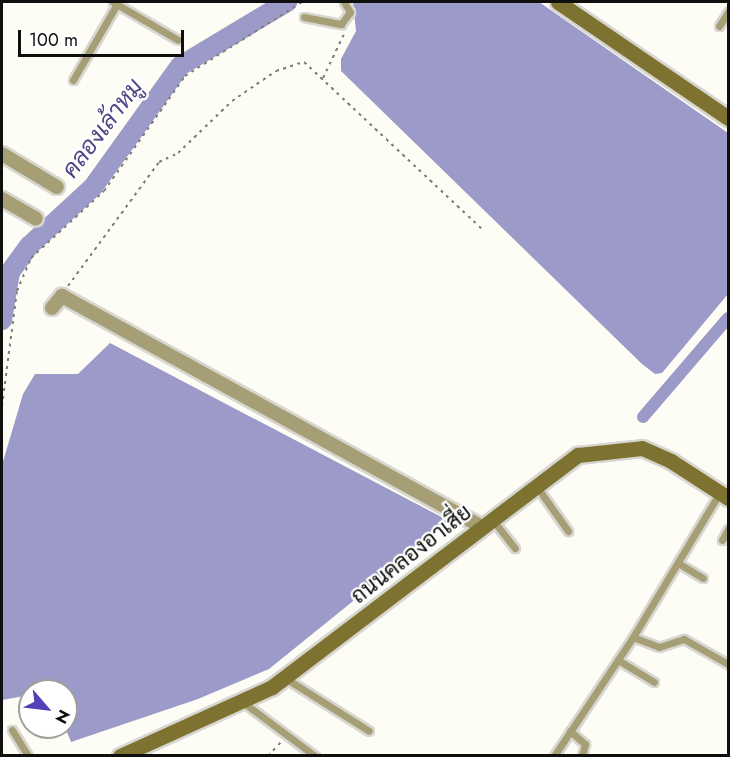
<!DOCTYPE html>
<html>
<head>
<meta charset="utf-8">
<style>
  body { margin:0 }
  #map { position:relative; width:730px; height:757px; overflow:hidden; background:#fdfcf5; font-family:Jost,Sarabun,sans-serif }
  div>[style] { position:absolute }
  [style*='--x'] { left:calc(var(--x)*1px); top:calc(var(--y)*1px); width:calc(var(--w)*1px); rotate:calc(var(--a)*1deg) }
  .water>* { inset:0; background:#9b9ac8 }
  .canal>* { height:12px; margin:-6px; padding:0 6px; transform-origin:6px; border-radius:6px; background:#9b9ac8 }
  .river>* { height:20px; margin:-10px; padding:0 10px; transform-origin:10px; border-radius:10px; background:#9b9ac8 }
  .path>* { height:2px; margin-top:-1px; transform-origin:0; background:repeating-linear-gradient(90deg,#7e7e79 0 3px,transparent 0 7.5px) }
  .roads { filter:drop-shadow(2px 0 #d7d6d0) drop-shadow(-2px 0 #d7d6d0) drop-shadow(0 2px #d7d6d0) drop-shadow(0 -2px #d7d6d0) }
  .lane>* { height:7px; margin:-3.5px; padding:0 3.5px; transform-origin:3.5px; border-radius:3.5px; background:#a69f76 }
  .street>* { height:14px; margin:-7px; padding:0 7px; transform-origin:7px; border-radius:7px; background:#a69f76 }
  .secondary>* { height:15px; margin:-7.5px; padding:0 7.5px; transform-origin:7.5px; border-radius:7.5px; background:#7e7231 }
  span { translate:-50% -50%; white-space:nowrap; text-align:center; line-height:1.15; -webkit-text-stroke:4.5px #fff; paint-order:stroke }
  .street-label { font-size:22px; color:#0f0f0d }
  .water-label { font-size:24px; color:#4d4783; font-style:italic }
  .frame { position:absolute; inset:0; border:3px solid #0f0f0d; pointer-events:none }
  .north { position:absolute; left:18px; top:679px; width:60px; height:60px; box-sizing:border-box; background:#fff; border:2px solid #9f9f9e; border-radius:50%; rotate:118deg; font-size:16px; font-weight:700; line-height:24px; text-align:center; color:#0f0f0d }
  .north::after { content:''; display:block; margin:auto; width:21px; height:27px; background:#5640b8; clip-path:polygon(50% 0,100% 100%,50% 72%,0 100%) }
  .scale { position:absolute; left:18px; top:30px; width:166px; height:27px; box-sizing:border-box; border:3px solid #0f0f0d; border-top:0; padding-left:8px; font-size:18px; line-height:21px; white-space:nowrap; color:#0f0f0d; -webkit-text-stroke:4px #fff; paint-order:stroke }
</style>
</head>
<body>
<div id="map">
  <div class="water">
    <div style="clip-path:polygon(353px 2px,539px 2px,728px 133px,728px 294px,662px 373px,655px 374px,642px 364px,341px 71px,341px 59px,356px 31px)"></div>
    <div style="clip-path:polygon(110px 343px,451px 522px,269px 669px,198px 699px,71px 742px,65px 727px,66px 691px,30px 691px,30px 695px,2px 700px,2px 465px,23px 394px,35px 374px,78px 374px)"></div>
  </div>
  <div class="canal">
    <div style="--x:643;--y:417;--w:130;--a:-49.4"></div>
  </div>
  <div class="river">
    <div style="--x:2;--y:320;--w:49;--a:-80.5"></div>
    <div style="--x:10;--y:272;--w:32;--a:-54"></div>
    <div style="--x:29;--y:246;--w:87;--a:-42.7"></div>
    <div style="--x:93;--y:187;--w:149;--a:-54.3"></div>
    <div style="--x:180;--y:66;--w:125;--a:-30.9"></div>
  </div>
  <div class="path">
    <div style="--x:323;--y:78;--w:51;--a:-64.4"></div>
    <div style="--x:68;--y:286;--w:154;--a:-53.7"></div>
    <div style="--x:159;--y:162;--w:21;--a:-25"></div>
    <div style="--x:178;--y:153;--w:75;--a:-43.9"></div>
    <div style="--x:232;--y:101;--w:53;--a:-34.3"></div>
    <div style="--x:276;--y:71;--w:29;--a:-18"></div>
    <div style="--x:304;--y:62;--w:243;--a:43.2"></div>
    <div style="--x:2;--y:406;--w:116;--a:-82.6"></div>
    <div style="--x:17;--y:291;--w:36;--a:-67"></div>
    <div style="--x:31;--y:258;--w:99;--a:-42.5"></div>
    <div style="--x:104;--y:191;--w:141;--a:-54.8"></div>
    <div style="--x:185;--y:76;--w:138;--a:-32.3"></div>
    <div style="--x:268;--y:756;--w:21;--a:-47"></div>
  </div>
  <div class="roads">
    <div class="lane">
      <div style="--x:113;--y:2;--w:75;--a:30.3"></div>
      <div style="--x:304;--y:17;--w:38;--a:11"></div>
      <div style="--x:341;--y:24;--w:15;--a:-53"></div>
      <div style="--x:350;--y:12;--w:12;--a:-121"></div>
      <div style="--x:719;--y:26;--w:17;--a:-57"></div>
      <div style="--x:73;--y:80;--w:88;--a:-59.9"></div>
      <div style="--x:537;--y:487;--w:54;--a:54.8"></div>
      <div style="--x:492;--y:519;--w:37;--a:52"></div>
      <div style="--x:722;--y:540;--w:13;--a:-61"></div>
      <div style="--x:678;--y:563;--w:29;--a:31"></div>
      <div style="--x:633;--y:637;--w:28;--a:21"></div>
      <div style="--x:659;--y:647;--w:26;--a:-18"></div>
      <div style="--x:684;--y:639;--w:51;--a:29.6"></div>
      <div style="--x:618;--y:660;--w:42;--a:31.4"></div>
      <div style="--x:285;--y:678;--w:99;--a:32.2"></div>
      <div style="--x:244;--y:703;--w:89;--a:36.7"></div>
      <div style="--x:12;--y:730;--w:31;--a:58"></div>
      <div style="--x:570;--y:731;--w:20;--a:41"></div>
      <div style="--x:585;--y:744;--w:12;--a:104"></div>
      <div style="--x:554;--y:756;--w:143;--a:-56.4"></div>
      <div style="--x:633;--y:637;--w:169;--a:-59"></div>
    </div>
    <div class="street">
      <div style="--x:2;--y:154;--w:64;--a:31"></div>
      <div style="--x:2;--y:199;--w:39;--a:30"></div>
      <div style="--x:52;--y:308;--w:16;--a:-50"></div>
      <div style="--x:62;--y:296;--w:480;--a:28.8"></div>
    </div>
    <div class="secondary">
      <div style="--x:558;--y:2;--w:206;--a:34.3"></div>
      <div style="--x:120;--y:756;--w:167;--a:-24.4"></div>
      <div style="--x:272;--y:687;--w:384;--a:-37.2"></div>
      <div style="--x:578;--y:455;--w:64;--a:-6.2"></div>
      <div style="--x:642;--y:448;--w:32;--a:24"></div>
      <div style="--x:671;--y:461;--w:68;--a:33"></div>
    </div>
  </div>
  <div class="street-label">
    <span style="left:411px;top:554px;rotate:-38deg">ถนนคลองอาเสี่ย</span>
  </div>
  <div class="water-label">
    <span style="left:102px;top:128px;rotate:-53deg">คลองเล้าหมู</span>
  </div>
  <div class="frame"></div>
  <div class="north">N</div>
  <div class="scale">100 m</div>
</div>
</body>
</html>
